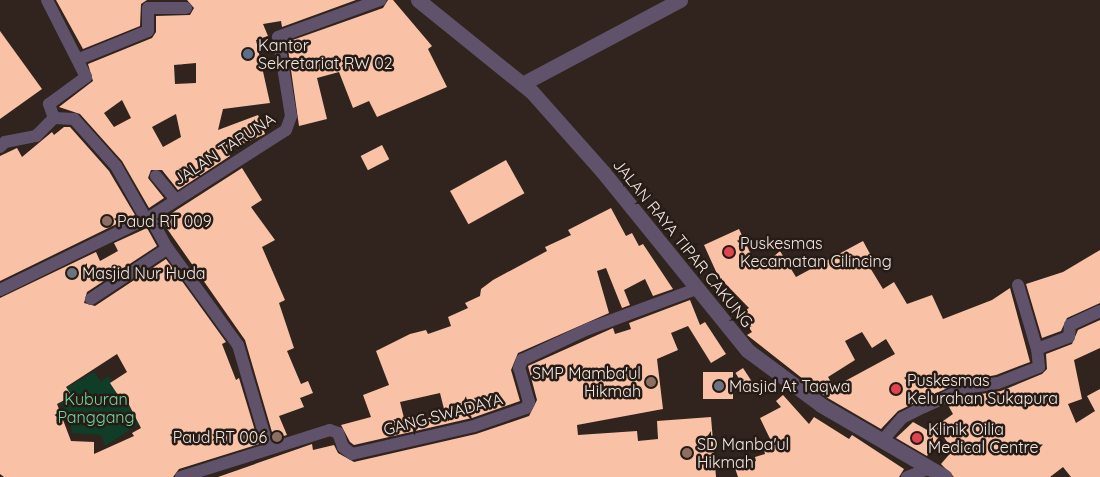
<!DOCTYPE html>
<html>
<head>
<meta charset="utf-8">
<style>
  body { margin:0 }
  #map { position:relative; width:1100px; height:477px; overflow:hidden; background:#31241e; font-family:Quicksand,sans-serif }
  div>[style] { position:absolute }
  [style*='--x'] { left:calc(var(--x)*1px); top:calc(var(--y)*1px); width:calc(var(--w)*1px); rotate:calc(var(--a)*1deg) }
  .green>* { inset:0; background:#103d28 }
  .building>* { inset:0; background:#f9c1a6; transform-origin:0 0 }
  .minor>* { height:12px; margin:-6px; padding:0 6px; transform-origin:6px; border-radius:6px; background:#60526a }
  .tertiary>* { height:15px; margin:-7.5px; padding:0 7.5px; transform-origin:7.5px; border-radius:7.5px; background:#60526a }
  .dots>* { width:14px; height:14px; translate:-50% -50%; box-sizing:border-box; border:2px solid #271b15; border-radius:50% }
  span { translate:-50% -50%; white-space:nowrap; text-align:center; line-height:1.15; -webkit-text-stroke:5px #271b15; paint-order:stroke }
  .poi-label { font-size:16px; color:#f1e8e4 }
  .left { translate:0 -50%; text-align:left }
  .right { translate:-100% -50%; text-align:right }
  .street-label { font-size:16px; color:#f1e8e4 }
  .park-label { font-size:16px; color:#70d7a3 }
</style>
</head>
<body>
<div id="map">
  <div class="green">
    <div style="clip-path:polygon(94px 372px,101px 382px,108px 376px,140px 423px,105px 446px,101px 435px,72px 433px,70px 418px,55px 394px)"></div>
  </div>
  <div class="building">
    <div style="clip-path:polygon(56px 0,147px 0,141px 4px,140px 26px,83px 49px)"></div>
    <div style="clip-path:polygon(evenodd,187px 0,356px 0,282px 27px,281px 21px,263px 24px,268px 36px,256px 40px,270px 103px,223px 109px,218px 130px,258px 115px,265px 134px,227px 151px,230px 156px,178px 190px,162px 170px,151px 170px,148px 178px,164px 198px,149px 208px,122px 161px,80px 114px,59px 107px,93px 81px,88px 64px,152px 38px,156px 32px,156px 16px,190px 15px,194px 8px,187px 0,196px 63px,196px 83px,175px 84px,174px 65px,196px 63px,187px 0,122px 100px,131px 118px,114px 127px,104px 113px,122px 100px,187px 0,176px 114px,181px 137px,163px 147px,152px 127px,176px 114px)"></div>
    <div style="clip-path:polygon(388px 0,393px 0,432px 46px,428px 49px,447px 87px,377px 117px,369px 101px,353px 108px,339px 72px,317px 78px,327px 119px,299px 126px,287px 42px,383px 8px)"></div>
    <div style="clip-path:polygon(0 31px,42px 89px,0 119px)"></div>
    <div style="clip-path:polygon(64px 127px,70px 127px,109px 171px,135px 215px,0 281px,0 156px,17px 148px,22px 157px,52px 132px,54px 135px)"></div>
    <div style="left:382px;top:145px;width:16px;height:24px;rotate:63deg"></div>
    <div style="left:506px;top:160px;width:38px;height:64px;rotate:61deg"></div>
    <div style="clip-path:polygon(242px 168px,262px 200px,251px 207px,275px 240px,262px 247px,285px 300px,279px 303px,294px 348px,287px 351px,301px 384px,308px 381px,313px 393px,300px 398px,304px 407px,279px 416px,287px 435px,274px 439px,245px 340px,161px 220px)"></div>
    <div style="clip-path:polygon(evenodd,611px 208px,626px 236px,632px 233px,639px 246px,643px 244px,673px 289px,653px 296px,645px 279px,624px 290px,630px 305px,622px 308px,606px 268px,597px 271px,609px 313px,518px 353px,511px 370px,520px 401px,472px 418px,354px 445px,350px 442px,341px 425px,371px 417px,363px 395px,389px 385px,376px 351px,410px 334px,426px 330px,428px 334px,451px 326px,448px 317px,468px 308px,465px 303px,480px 296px,481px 289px,493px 280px,547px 251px,545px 247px,571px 235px,568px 230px,611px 208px,440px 393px,445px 413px,412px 423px,410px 417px,404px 418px,400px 402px,440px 393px)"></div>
    <div style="clip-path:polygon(evenodd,147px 228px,157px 246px,87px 292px,84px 303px,95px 306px,166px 259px,226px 342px,222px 344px,236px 380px,239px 378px,259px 444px,179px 469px,173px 477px,4px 477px,0 474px,0 298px,96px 252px,100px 261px,118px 251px,114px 243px,147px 228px,117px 354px,127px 372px,110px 383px,120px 398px,124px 395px,141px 428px,132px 433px,134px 436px,94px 454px,94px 442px,71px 441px,57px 404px,72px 396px,66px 387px,117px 354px)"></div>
    <div style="clip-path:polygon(evenodd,739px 229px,755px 263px,760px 258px,765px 264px,780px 251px,796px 277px,863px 241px,875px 263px,869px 266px,883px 289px,894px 282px,907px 304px,932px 295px,943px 319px,992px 300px,1010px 288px,1030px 362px,996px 375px,963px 381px,921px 400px,898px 411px,881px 429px,826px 397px,747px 335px,752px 332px,740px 314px,749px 308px,718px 276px,704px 245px,739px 229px,862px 332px,872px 348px,886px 339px,895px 354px,834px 387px,828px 377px,855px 360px,845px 341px,862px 332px)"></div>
    <div style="clip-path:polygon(1100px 250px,1100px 303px,1067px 318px,1061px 331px,1042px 338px,1026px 284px,1063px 272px)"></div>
    <div style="clip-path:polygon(690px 300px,700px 325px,705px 322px,726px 354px,711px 363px,688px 326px,671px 333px,678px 350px,657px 359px,663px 409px,577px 425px,578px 435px,637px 431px,638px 441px,658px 439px,657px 421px,711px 417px,716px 477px,218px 477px,312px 444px,313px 450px,334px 445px,338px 453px,354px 462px,476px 434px,529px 416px,537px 400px,528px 366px,613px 328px,615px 334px,631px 329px,629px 323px)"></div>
    <div style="clip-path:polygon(1100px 320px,1100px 348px,1074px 360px,1082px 399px,1068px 404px,1076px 423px,1095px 411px,1087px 396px,1100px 389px,1100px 477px,1071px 477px,1063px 467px,1050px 477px,954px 477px,941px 464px,953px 450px,941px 433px,927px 456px,896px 438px,913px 422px,929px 431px,953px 414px,948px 405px,968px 396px,1001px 391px,1042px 374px,1047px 369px,1046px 354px,1072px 344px,1078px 330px)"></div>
    <div style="left:743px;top:368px;width:20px;height:9px;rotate:57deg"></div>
    <div style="left:733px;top:372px;width:27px;height:30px;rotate:90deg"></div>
    <div style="clip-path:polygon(783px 395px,809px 424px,814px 417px,849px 439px,852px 435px,904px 469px,899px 477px,738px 477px,735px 468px,756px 461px,755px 457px,765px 454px,764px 449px,774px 447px,760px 418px,781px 407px,776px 401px)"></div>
  </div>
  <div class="minor">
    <div style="--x:79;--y:59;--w:74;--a:-22.1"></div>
    <div style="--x:148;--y:31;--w:23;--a:-90"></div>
    <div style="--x:148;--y:8;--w:38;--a:0"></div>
    <div style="--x:54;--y:118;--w:20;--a:3"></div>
    <div style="--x:74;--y:119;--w:63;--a:48.2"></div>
    <div style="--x:116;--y:166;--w:61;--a:60.5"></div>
    <div style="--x:0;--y:147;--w:7;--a:-45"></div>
    <div style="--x:5;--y:142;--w:32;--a:-11"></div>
    <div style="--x:36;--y:136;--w:25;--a:-45"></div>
    <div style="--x:54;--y:118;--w:15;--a:-110"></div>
    <div style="--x:49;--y:104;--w:46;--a:-36.1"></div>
    <div style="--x:86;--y:77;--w:86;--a:-116.9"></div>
    <div style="--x:156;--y:176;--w:31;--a:50"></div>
    <div style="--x:150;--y:217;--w:33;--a:61"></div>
    <div style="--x:166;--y:246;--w:122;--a:54"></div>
    <div style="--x:238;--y:345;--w:106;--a:73.6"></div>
    <div style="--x:1018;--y:285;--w:67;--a:73.5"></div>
    <div style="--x:0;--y:290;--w:167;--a:-26"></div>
    <div style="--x:150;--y:217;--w:161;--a:-32.6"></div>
    <div style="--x:286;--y:130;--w:15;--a:-70"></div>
    <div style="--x:291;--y:116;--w:80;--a:-99.3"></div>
    <div style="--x:278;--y:37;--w:109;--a:-19.9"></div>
    <div style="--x:91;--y:299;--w:92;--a:-33.5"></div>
    <div style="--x:882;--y:441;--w:30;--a:-49"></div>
    <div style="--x:902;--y:418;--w:25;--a:-27"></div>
    <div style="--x:924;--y:407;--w:46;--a:-24.3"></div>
    <div style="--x:966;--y:388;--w:32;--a:-9"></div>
    <div style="--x:998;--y:383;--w:44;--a:-21.3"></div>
    <div style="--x:1039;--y:367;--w:18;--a:-96"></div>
    <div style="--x:1037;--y:349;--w:34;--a:-21"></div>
    <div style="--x:1069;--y:337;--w:12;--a:-85"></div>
    <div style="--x:1070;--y:325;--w:33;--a:-25"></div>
    <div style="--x:181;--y:477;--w:156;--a:-17.5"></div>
    <div style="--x:330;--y:430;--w:9;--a:21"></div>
    <div style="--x:338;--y:433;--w:15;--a:70"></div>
    <div style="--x:343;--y:447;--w:11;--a:38"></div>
    <div style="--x:352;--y:454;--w:125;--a:-12.9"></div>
    <div style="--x:474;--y:426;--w:55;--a:-19.1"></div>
    <div style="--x:526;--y:408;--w:7;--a:-63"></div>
    <div style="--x:529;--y:402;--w:35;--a:-106"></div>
    <div style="--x:519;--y:368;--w:9;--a:-69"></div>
    <div style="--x:522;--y:360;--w:73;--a:-25.2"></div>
    <div style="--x:588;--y:329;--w:115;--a:-20.3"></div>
    <div style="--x:907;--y:477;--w:25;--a:-21"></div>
  </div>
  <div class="tertiary">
    <div style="--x:418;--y:0;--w:146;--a:38.9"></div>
    <div style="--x:532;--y:92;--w:107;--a:48.4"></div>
    <div style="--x:603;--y:172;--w:229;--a:51"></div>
    <div style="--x:747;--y:350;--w:92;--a:36.6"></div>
    <div style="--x:821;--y:405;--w:143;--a:30.1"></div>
    <div style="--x:522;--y:84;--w:179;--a:-28"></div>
  </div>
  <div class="dots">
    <div style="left:248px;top:54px;background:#5c6f8a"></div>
    <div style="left:107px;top:221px;background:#8d6e63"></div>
    <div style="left:729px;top:252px;background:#e0444e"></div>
    <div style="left:72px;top:273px;background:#6b7280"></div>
    <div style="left:651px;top:382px;background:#8d6e63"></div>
    <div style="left:719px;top:386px;background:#6b7280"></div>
    <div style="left:896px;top:389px;background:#e0444e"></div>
    <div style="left:277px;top:437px;background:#8d6e63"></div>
    <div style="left:917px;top:438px;background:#e0444e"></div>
    <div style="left:687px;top:453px;background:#8d6e63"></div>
  </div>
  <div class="poi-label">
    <span class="left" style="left:258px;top:54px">Kantor<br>Sekretariat RW 02</span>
    <span class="left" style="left:117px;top:221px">Paud RT 009</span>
    <span class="left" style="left:740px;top:252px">Puskesmas<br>Kecamatan Cilincing</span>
    <span class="left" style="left:82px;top:273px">Masjid Nur Huda</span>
    <span class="right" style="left:641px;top:382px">SMP Mamba'ul<br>Hikmah</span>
    <span class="left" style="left:907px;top:389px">Puskesmas<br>Kelurahan Sukapura</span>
    <span class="left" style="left:729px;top:386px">Masjid At Taqwa</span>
    <span class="left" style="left:928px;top:438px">Klinik Oilia<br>Medical Centre</span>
    <span class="right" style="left:267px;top:437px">Paud RT 006</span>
    <span class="left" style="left:697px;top:453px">SD Manba'ul<br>Hikmah</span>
  </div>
  <div class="street-label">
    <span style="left:224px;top:149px;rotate:-33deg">JALAN TARUNA</span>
    <span style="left:683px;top:243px;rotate:51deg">JALAN RAYA TIPAR CAKUNG</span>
    <span style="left:443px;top:414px;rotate:-15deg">GANG SWADAYA</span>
  </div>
  <div class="park-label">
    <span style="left:96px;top:408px">Kuburan<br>Panggang</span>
  </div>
</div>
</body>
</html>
